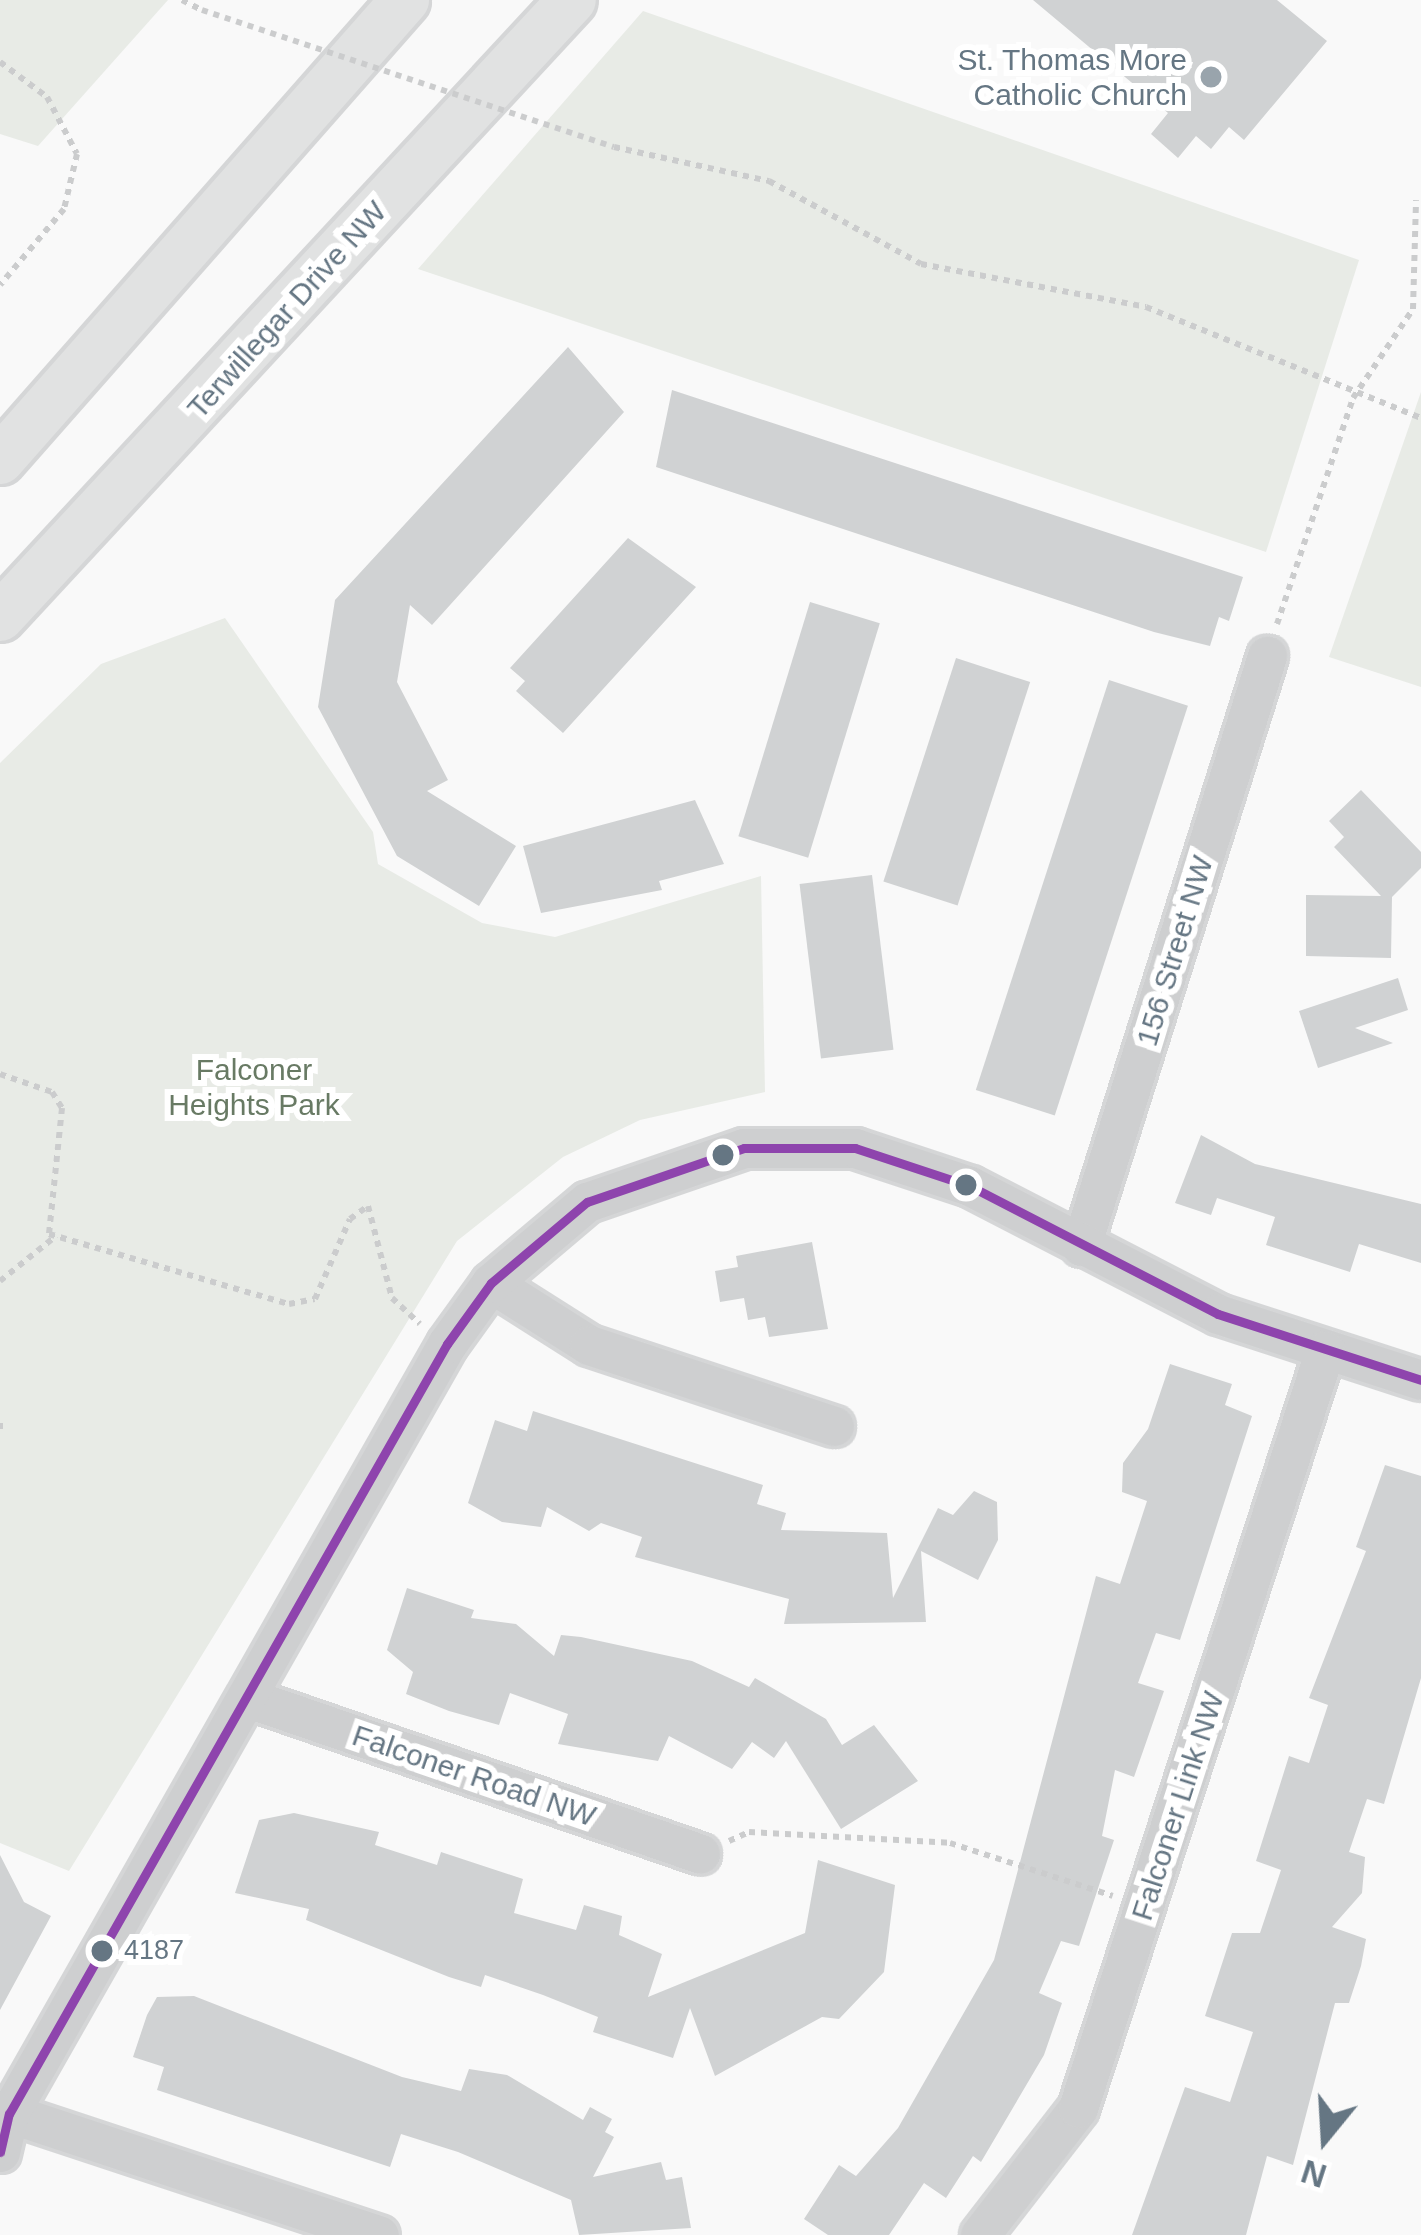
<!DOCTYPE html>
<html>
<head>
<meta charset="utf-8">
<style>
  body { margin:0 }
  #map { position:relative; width:1421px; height:2235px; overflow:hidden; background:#f9f9f9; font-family:Helvetica,sans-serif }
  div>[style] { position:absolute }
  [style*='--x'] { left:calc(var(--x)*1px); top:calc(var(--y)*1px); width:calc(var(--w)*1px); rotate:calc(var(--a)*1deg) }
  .green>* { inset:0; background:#e8ebe6 }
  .building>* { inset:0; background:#d0d2d3; transform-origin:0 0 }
  .path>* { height:6px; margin-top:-3px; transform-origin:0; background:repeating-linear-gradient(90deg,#cbcccd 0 6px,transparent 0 12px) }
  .roads { filter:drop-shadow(3px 0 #d5d6d7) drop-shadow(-3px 0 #d5d6d7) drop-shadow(0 3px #d5d6d7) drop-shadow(0 -3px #d5d6d7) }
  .minor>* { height:39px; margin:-19.5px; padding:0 19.5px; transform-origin:19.5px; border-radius:19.5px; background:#cecfd0 }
  .major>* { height:48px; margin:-24px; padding:0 24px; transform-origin:24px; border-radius:24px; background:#e1e2e2 }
  .path-bridge>* { height:6px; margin-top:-3px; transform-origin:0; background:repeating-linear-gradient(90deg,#cbcccd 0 6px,transparent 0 12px) }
  .bus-1>* { height:9px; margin:-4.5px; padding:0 4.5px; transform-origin:4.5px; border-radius:4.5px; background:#8e44ad }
  .dots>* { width:33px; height:33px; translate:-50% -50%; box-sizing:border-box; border:6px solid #fff; border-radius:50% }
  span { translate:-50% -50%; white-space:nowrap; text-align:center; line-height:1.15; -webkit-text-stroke:12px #fff; paint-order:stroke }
  .bus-label { font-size:27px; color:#657683 }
  .left { translate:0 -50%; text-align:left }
  .poi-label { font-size:30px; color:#657683 }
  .right { translate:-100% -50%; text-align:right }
  .street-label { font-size:30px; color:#657683 }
  .park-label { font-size:30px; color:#687a64 }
  .north { position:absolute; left:1265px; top:2079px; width:120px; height:120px; -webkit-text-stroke:9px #fff; paint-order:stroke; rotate:198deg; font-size:33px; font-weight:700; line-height:48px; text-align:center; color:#657683 }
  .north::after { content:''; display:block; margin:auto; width:42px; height:54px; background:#657683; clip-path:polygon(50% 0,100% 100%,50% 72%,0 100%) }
</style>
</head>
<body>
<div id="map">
  <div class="green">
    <div style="clip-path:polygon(0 0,168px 0,38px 146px,0 134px)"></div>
    <div style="clip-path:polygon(643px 11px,1359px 260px,1266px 552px,418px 269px)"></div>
    <div style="clip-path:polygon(1421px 392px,1421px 687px,1329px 657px)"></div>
    <div style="clip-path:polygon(225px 618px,373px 832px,378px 864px,482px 923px,555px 937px,761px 876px,765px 1092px,640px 1120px,563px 1157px,457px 1241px,69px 1871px,0 1843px,0 763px,101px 664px)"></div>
  </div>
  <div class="building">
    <div style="clip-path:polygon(1033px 0,1277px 0,1327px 41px,1244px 140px,1229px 127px,1211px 149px,1196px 136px,1178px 158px,1151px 134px,1168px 113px)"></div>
    <div style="clip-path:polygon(568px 347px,624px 412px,432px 625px,410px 605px,397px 682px,448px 780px,427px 791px,516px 846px,479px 906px,397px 856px,318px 707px,335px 600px)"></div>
    <div style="clip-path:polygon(672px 390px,1243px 577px,1229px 621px,1219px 617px,1210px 646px,1154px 632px,656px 467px)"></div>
    <div style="clip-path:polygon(628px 538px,696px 587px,563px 733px,516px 691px,525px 681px,510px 668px)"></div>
    <div style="left:810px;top:602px;width:73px;height:245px;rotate:17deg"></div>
    <div style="left:956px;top:658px;width:78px;height:235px;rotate:18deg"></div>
    <div style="left:1109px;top:680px;width:83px;height:431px;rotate:18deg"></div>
    <div style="clip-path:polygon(1361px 790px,1421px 852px,1421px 868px,1392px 897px,1391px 958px,1306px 956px,1306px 895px,1381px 896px,1334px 847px,1344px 837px,1329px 821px)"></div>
    <div style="clip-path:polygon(695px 800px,724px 864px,659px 881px,662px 890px,541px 913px,523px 846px)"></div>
    <div style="left:872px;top:875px;width:176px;height:73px;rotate:83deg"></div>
    <div style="clip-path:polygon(1398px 978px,1408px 1010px,1355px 1028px,1393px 1043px,1318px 1068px,1299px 1011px)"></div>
    <div style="clip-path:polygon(1201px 1135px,1255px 1164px,1421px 1204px,1421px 1263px,1359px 1244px,1350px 1272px,1266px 1245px,1275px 1217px,1217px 1198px,1211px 1215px,1175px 1203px)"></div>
    <div style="clip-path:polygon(812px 1242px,828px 1329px,769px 1337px,765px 1317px,748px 1320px,744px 1298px,720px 1302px,715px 1271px,738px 1267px,736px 1256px)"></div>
    <div style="clip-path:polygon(1170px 1364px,1232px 1384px,1225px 1405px,1252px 1416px,1180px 1640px,1156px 1633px,1138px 1683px,1164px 1691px,1134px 1777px,1115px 1770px,1102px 1836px,1114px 1840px,1079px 1946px,1061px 1941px,1039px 1993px,1062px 2003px,1044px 2055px,981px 2162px,973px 2156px,946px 2198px,924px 2183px,889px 2235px,828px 2235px,804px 2219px,839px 2165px,856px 2176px,898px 2128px,994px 1960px,1096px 1576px,1120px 1584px,1147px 1501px,1122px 1492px,1123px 1463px,1148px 1429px)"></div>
    <div style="clip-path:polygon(533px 1411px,763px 1485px,757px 1504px,786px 1513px,781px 1530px,887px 1533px,893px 1598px,938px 1508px,953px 1515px,974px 1491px,997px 1502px,998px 1540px,978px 1580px,921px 1551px,926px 1622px,784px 1624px,789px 1599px,635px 1557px,642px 1537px,601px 1523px,589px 1531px,547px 1507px,541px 1527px,502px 1522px,468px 1503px,495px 1420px,527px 1431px)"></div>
    <div style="clip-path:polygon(1385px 1465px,1421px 1476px,1421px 1678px,1384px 1804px,1367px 1799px,1349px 1852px,1365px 1857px,1362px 1893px,1332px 1927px,1366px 1939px,1361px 1966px,1349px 2003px,1335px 2003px,1293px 2165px,1267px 2156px,1246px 2235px,1132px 2235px,1185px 2087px,1230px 2102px,1253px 2032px,1205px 2016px,1232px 1933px,1260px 1933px,1281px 1870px,1256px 1861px,1289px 1756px,1309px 1763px,1328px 1705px,1309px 1698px,1366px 1551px,1356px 1547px)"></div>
    <div style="clip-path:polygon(407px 1588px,474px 1610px,471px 1618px,516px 1624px,554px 1656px,561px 1635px,581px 1637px,692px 1661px,749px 1687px,755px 1678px,826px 1719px,842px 1745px,874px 1725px,918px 1781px,841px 1829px,786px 1741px,774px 1758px,752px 1742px,732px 1769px,669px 1736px,658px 1761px,558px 1744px,568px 1714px,510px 1693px,499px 1725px,449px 1711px,406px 1694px,413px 1672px,387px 1650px)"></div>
    <div style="clip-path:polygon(294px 1813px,379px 1832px,375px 1845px,437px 1865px,441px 1852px,523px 1879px,514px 1913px,576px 1930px,584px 1905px,622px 1916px,619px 1935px,662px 1954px,648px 1997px,805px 1933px,818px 1860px,895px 1885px,884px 1972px,839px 2019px,822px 2017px,715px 2076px,690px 2008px,673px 2058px,593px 2032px,598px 2017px,543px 1995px,485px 1975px,481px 1987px,449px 1977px,306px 1920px,309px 1909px,235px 1893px,259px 1820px)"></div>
    <div style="clip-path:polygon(0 1855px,24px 1902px,51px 1916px,0 2010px)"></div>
    <div style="clip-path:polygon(194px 1996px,402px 2077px,461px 2091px,469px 2069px,507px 2075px,583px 2120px,590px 2107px,612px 2119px,605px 2132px,614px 2137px,593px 2177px,661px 2162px,666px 2180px,682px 2177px,691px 2228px,579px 2235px,571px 2200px,458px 2152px,401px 2134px,390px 2167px,157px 2090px,164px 2067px,133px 2057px,147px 2015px,157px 1997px)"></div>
  </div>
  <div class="path">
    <div style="--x:182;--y:0;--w:22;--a:27"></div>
    <div style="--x:0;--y:62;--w:59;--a:36.7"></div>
    <div style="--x:47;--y:97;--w:64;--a:62.2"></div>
    <div style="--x:77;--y:154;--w:57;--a:103.3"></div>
    <div style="--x:64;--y:209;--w:99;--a:130.1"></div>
    <div style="--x:614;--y:147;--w:159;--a:12.4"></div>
    <div style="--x:769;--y:181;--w:173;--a:28.6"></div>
    <div style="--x:921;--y:264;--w:229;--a:10.8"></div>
    <div style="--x:1146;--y:307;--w:297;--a:22"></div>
    <div style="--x:1277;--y:624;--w:238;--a:-71.4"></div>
    <div style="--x:1353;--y:398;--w:107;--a:-56"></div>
    <div style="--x:1413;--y:309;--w:109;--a:-88.4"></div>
    <div style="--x:0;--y:1074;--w:55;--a:19.1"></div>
    <div style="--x:52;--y:1092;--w:19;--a:58"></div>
    <div style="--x:62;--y:1108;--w:127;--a:95.9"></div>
    <div style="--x:49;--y:1234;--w:250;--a:16.3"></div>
    <div style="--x:289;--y:1304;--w:26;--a:-11"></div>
    <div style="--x:315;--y:1299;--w:87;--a:-66.4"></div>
    <div style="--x:350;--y:1219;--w:22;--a:-36"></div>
    <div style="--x:368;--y:1206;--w:95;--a:75.4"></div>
    <div style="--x:392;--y:1298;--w:38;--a:43"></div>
    <div style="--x:0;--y:1281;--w:72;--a:-38.8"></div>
    <div style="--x:0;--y:1423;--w:11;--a:90"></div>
    <div style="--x:729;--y:1841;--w:22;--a:-24"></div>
    <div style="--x:749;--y:1832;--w:201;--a:3.1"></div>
    <div style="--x:950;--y:1843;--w:171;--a:18"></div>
  </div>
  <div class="roads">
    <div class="minor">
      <div style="--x:1081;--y:1246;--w:619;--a:-72.5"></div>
      <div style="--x:491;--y:1283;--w:116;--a:32.3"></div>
      <div style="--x:589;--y:1345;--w:258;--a:18.3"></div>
      <div style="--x:248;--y:1698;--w:478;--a:19"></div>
      <div style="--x:0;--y:2110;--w:399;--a:18.3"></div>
      <div style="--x:0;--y:2152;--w:39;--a:-77"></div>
      <div style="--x:9;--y:2114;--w:886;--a:-60.37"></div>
      <div style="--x:447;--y:1344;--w:75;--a:-54.2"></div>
      <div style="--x:491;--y:1283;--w:126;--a:-40.2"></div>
      <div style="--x:587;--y:1202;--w:166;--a:-19"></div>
      <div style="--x:744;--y:1148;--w:111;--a:0"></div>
      <div style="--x:855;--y:1148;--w:121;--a:18.3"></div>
      <div style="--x:970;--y:1186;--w:279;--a:27.3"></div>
      <div style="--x:1218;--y:1314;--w:213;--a:18"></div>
      <div style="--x:980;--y:2235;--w:160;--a:-52.3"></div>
      <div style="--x:1078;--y:2108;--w:797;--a:-71.95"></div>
    </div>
    <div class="major">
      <div style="--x:0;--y:460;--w:613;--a:-48.64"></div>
      <div style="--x:0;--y:617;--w:841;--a:-47.17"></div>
    </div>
  </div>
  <div class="path-bridge">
    <div style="--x:202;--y:10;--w:434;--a:18.4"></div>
  </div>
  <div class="bus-1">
    <div style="--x:0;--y:2152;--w:39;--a:-77"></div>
    <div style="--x:9;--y:2114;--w:886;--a:-60.37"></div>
    <div style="--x:447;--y:1344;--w:75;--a:-54.2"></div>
    <div style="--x:491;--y:1283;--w:126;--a:-40.2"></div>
    <div style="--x:587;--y:1202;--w:166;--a:-19"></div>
    <div style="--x:744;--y:1148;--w:111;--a:0"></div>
    <div style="--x:855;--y:1148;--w:121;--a:18.3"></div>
    <div style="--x:970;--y:1186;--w:279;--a:27.3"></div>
    <div style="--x:1218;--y:1314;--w:213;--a:18"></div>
  </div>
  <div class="dots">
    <div style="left:1211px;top:77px;background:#99a4ac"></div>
    <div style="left:723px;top:1155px;background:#657683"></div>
    <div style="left:966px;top:1185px;background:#657683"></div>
    <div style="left:102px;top:1951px;background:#657683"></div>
  </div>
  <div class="bus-label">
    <span class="left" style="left:124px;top:1951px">4187</span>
  </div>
  <div class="poi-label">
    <span class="right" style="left:1187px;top:77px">St. Thomas More<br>Catholic Church</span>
  </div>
  <div class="street-label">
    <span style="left:287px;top:310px;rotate:-48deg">Terwillegar Drive NW</span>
    <span style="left:1175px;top:951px;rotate:-73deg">156 Street NW</span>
    <span style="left:474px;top:1776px;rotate:19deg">Falconer Road NW</span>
    <span style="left:1178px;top:1806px;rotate:-72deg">Falconer Link NW</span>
  </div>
  <div class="park-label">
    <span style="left:254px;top:1087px">Falconer<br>Heights Park</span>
  </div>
  <div class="north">N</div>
</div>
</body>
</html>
